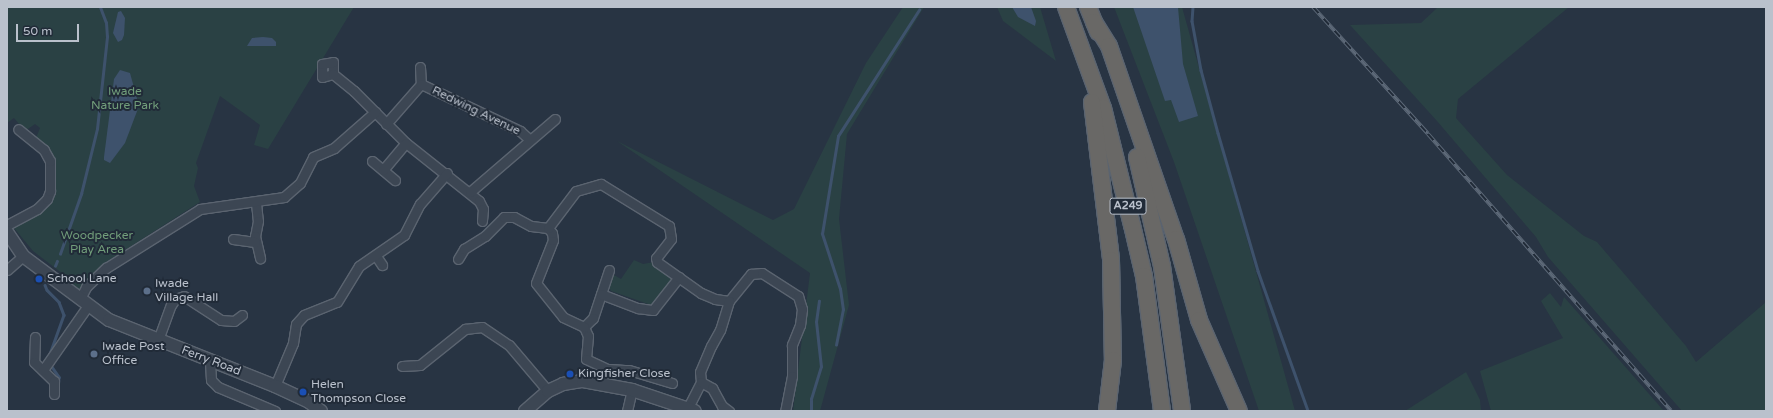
<!DOCTYPE html>
<html>
<head>
<meta charset="utf-8">
<style>
  body { margin:0 }
  #map { position:relative; width:1773px; height:418px; overflow:hidden; background:#283443; font-family:"Varela Round",sans-serif }
  div>[style] { position:absolute }
  [style*='--x'] { left:calc(var(--x)*1px); top:calc(var(--y)*1px); width:calc(var(--w)*1px); rotate:calc(var(--a)*1deg) }
  .green>* { inset:0; background:#2a4144 }
  .water>* { inset:0; background:#3e526c }
  .stream>* { height:2.5px; margin:-1.25px; padding:0 1.25px; transform-origin:1.25px; border-radius:1.25px; background:#3e526c }
  .roads { filter:drop-shadow(1px 0 #5b6470) drop-shadow(-1px 0 #5b6470) drop-shadow(0 1px #5b6470) drop-shadow(0 -1px #5b6470) }
  .minor>* { height:9px; margin:-4.5px; padding:0 4.5px; transform-origin:4.5px; border-radius:4.5px; background:#3c4653 }
  .tertiary>* { height:12px; margin:-6px; padding:0 6px; transform-origin:6px; border-radius:6px; background:#3c4653 }
  .trunk>* { height:16px; margin:-8px; padding:0 8px; transform-origin:8px; border-radius:8px; background:#696866 }
  .rail>* { height:4px; margin-top:-2px; transform-origin:0; background:repeating-linear-gradient(90deg,#212b38 0 8px,#5e6a79 0 16px); box-sizing:border-box; border-block:1px solid #5e6a79 }
  .dots>* { width:11px; height:11px; translate:-50% -50%; box-sizing:border-box; border:2px solid #212b38; border-radius:50% }
  span { translate:-50% -50%; white-space:nowrap; text-align:center; line-height:1.15; -webkit-text-stroke:4px #212b38; paint-order:stroke }
  .shield-label span { padding:1px 3px; background:#212b38; border:1px solid; border-radius:3px; -webkit-text-stroke-width:0 }
  .shield-label { font-size:11px; color:#bac1cc; font-weight:700 }
  .park-label { font-size:12px; color:#719d7a }
  .street-label { font-size:12px; color:#bac1cc }
  .poi-label { font-size:12px; color:#bac1cc }
  .left { translate:0 -50%; text-align:left }
  .frame { position:absolute; inset:0; border:8px solid #bac1cc; pointer-events:none }
  .scale { position:absolute; left:16px; top:24px; width:63px; height:18px; box-sizing:border-box; border:2px solid #bac1cc; border-top:0; padding-left:5px; font-size:12px; line-height:14px; white-space:nowrap; color:#bac1cc; -webkit-text-stroke:3px #212b38; paint-order:stroke }
</style>
</head>
<body>
<div id="map">
  <div class="green">
    <div style="clip-path:polygon(7px 7px,354px 7px,268px 149px,254px 145px,260px 125px,220px 96px,196px 163px,198px 168px,194px 186px,200px 202px,103px 264px,81px 289px,76px 290px,65px 280px,67px 277px,33px 251px,14px 228px,53px 191px,55px 162px,45px 146px,36px 138px,40px 128px,35px 124px,25px 131px,14px 118px,7px 123px)"></div>
    <div style="clip-path:polygon(903px 7px,924px 7px,847px 134px,839px 219px,849px 305px,820px 411px,793px 411px,810px 273px,617px 141px,773px 220px,794px 209px,866px 63px)"></div>
    <div style="clip-path:polygon(997px 7px,1040px 7px,1056px 61px,1003px 21px)"></div>
    <div style="clip-path:polygon(1114px 7px,1182px 7px,1295px 411px,1259px 411px,1174px 162px)"></div>
    <div style="clip-path:polygon(1438px 7px,1569px 7px,1458px 99px,1456px 118px,1507px 175px,1584px 236px,1597px 242px,1686px 346px,1696px 362px,1766px 302px,1766px 411px,1682px 411px,1548px 257px,1536px 237px,1437px 121px,1350px 25px,1421px 23px)"></div>
    <div style="clip-path:polygon(634px 260px,643px 264px,654px 262px,670px 274px,671px 280px,651px 305px,611px 291px,609px 287px,614px 275px,621px 279px)"></div>
    <div style="clip-path:polygon(1550px 293px,1561px 307px,1564px 297px,1664px 411px,1491px 411px,1480px 371px,1563px 338px,1541px 301px)"></div>
    <div style="clip-path:polygon(1466px 372px,1480px 400px,1481px 411px,1405px 411px)"></div>
  </div>
  <div class="water">
    <div style="clip-path:polygon(1012px 7px,1031px 7px,1036px 21px,1035px 26px,1018px 17px)"></div>
    <div style="clip-path:polygon(1133px 7px,1178px 7px,1183px 64px,1198px 116px,1179px 122px,1171px 100px,1165px 101px)"></div>
    <div style="clip-path:polygon(121px 11px,125px 18px,124px 35px,122px 40px,118px 42px,113px 33px,118px 12px)"></div>
    <div style="clip-path:polygon(263px 37px,272px 38px,276px 42px,276px 46px,247px 46px,252px 38px)"></div>
    <div style="clip-path:polygon(120px 70px,130px 73px,139px 106px,125px 143px,110px 163px,104px 160px,104px 157px,114px 79px)"></div>
  </div>
  <div class="stream">
    <div style="--x:1193;--y:7;--w:14;--a:94"></div>
    <div style="--x:1192;--y:21;--w:50;--a:79.6"></div>
    <div style="--x:1201;--y:70;--w:65;--a:74.9"></div>
    <div style="--x:1218;--y:133;--w:144;--a:73.8"></div>
    <div style="--x:1258;--y:271;--w:149;--a:70.3"></div>
    <div style="--x:60;--y:254;--w:64;--a:-70.7"></div>
    <div style="--x:81;--y:194;--w:67;--a:-76.2"></div>
    <div style="--x:97;--y:129;--w:93;--a:-83.8"></div>
    <div style="--x:107;--y:37;--w:14;--a:-94"></div>
    <div style="--x:106;--y:23;--w:17;--a:-111"></div>
    <div style="--x:55;--y:266;--w:5;--a:-68"></div>
    <div style="--x:45;--y:285;--w:5;--a:68"></div>
    <div style="--x:47;--y:290;--w:17;--a:45"></div>
    <div style="--x:59;--y:302;--w:14;--a:69"></div>
    <div style="--x:64;--y:315;--w:41;--a:109.7"></div>
    <div style="--x:836;--y:345;--w:36;--a:-79"></div>
    <div style="--x:843;--y:310;--w:21;--a:-98"></div>
    <div style="--x:840;--y:289;--w:58;--a:-108.1"></div>
    <div style="--x:822;--y:234;--w:99;--a:-80.7"></div>
    <div style="--x:838;--y:136;--w:150;--a:-57.3"></div>
    <div style="--x:50;--y:364;--w:16;--a:55"></div>
    <div style="--x:59;--y:377;--w:16;--a:94"></div>
    <div style="--x:811;--y:411;--w:12;--a:-90"></div>
    <div style="--x:811;--y:399;--w:34;--a:-73"></div>
    <div style="--x:821;--y:367;--w:45;--a:-96.3"></div>
    <div style="--x:816;--y:322;--w:21;--a:-82"></div>
  </div>
  <div class="roads">
    <div class="minor">
      <div style="--x:333;--y:62;--w:12;--a:90"></div>
      <div style="--x:333;--y:74;--w:11;--a:165"></div>
      <div style="--x:322;--y:77;--w:13;--a:-90"></div>
      <div style="--x:322;--y:64;--w:11;--a:-10"></div>
      <div style="--x:420;--y:67;--w:17;--a:87"></div>
      <div style="--x:333;--y:74;--w:27;--a:39"></div>
      <div style="--x:354;--y:91;--w:74;--a:45"></div>
      <div style="--x:406;--y:143;--w:93;--a:38.5"></div>
      <div style="--x:479;--y:201;--w:9;--a:63"></div>
      <div style="--x:483;--y:209;--w:12;--a:95"></div>
      <div style="--x:386;--y:124;--w:53;--a:-48.8"></div>
      <div style="--x:421;--y:84;--w:110;--a:25.4"></div>
      <div style="--x:520;--y:131;--w:13;--a:42"></div>
      <div style="--x:372;--y:161;--w:30;--a:40"></div>
      <div style="--x:383;--y:170;--w:35;--a:-50"></div>
      <div style="--x:470;--y:192;--w:112;--a:-40.7"></div>
      <div style="--x:256;--y:203;--w:18;--a:84"></div>
      <div style="--x:258;--y:221;--w:15;--a:101"></div>
      <div style="--x:255;--y:236;--w:23;--a:77"></div>
      <div style="--x:7;--y:225;--w:34;--a:-28"></div>
      <div style="--x:37;--y:209;--w:14;--a:-45"></div>
      <div style="--x:47;--y:199;--w:9;--a:-69"></div>
      <div style="--x:50;--y:191;--w:30;--a:-90"></div>
      <div style="--x:50;--y:161;--w:13;--a:-119"></div>
      <div style="--x:44;--y:150;--w:33;--a:-141"></div>
      <div style="--x:233;--y:239;--w:22;--a:8"></div>
      <div style="--x:376;--y:256;--w:11;--a:56"></div>
      <div style="--x:458;--y:259;--w:12;--a:-59"></div>
      <div style="--x:464;--y:249;--w:25;--a:-32"></div>
      <div style="--x:485;--y:236;--w:27;--a:-45"></div>
      <div style="--x:504;--y:217;--w:10;--a:0"></div>
      <div style="--x:514;--y:217;--w:19;--a:28"></div>
      <div style="--x:531;--y:226;--w:17;--a:7"></div>
      <div style="--x:7;--y:270;--w:21;--a:-41"></div>
      <div style="--x:609;--y:270;--w:51;--a:108.4"></div>
      <div style="--x:593;--y:318;--w:13;--a:135"></div>
      <div style="--x:584;--y:327;--w:10;--a:66"></div>
      <div style="--x:588;--y:336;--w:23;--a:95"></div>
      <div style="--x:586;--y:359;--w:23;--a:25"></div>
      <div style="--x:607;--y:369;--w:22;--a:3"></div>
      <div style="--x:629;--y:370;--w:45;--a:16.8"></div>
      <div style="--x:601;--y:294;--w:40;--a:21"></div>
      <div style="--x:638;--y:308;--w:15;--a:8"></div>
      <div style="--x:653;--y:310;--w:42;--a:-51.8"></div>
      <div style="--x:81;--y:297;--w:11;--a:-63"></div>
      <div style="--x:86;--y:287;--w:28;--a:-44"></div>
      <div style="--x:106;--y:268;--w:111;--a:-32.1"></div>
      <div style="--x:200;--y:209;--w:85;--a:-8.1"></div>
      <div style="--x:284;--y:197;--w:21;--a:-41"></div>
      <div style="--x:300;--y:183;--w:29;--a:-63"></div>
      <div style="--x:313;--y:157;--w:23;--a:-23"></div>
      <div style="--x:334;--y:148;--w:55;--a:-41.3"></div>
      <div style="--x:729;--y:301;--w:35;--a:-51"></div>
      <div style="--x:751;--y:274;--w:11;--a:-5"></div>
      <div style="--x:762;--y:273;--w:43;--a:32.6"></div>
      <div style="--x:798;--y:296;--w:14;--a:73"></div>
      <div style="--x:802;--y:309;--w:16;--a:97"></div>
      <div style="--x:800;--y:325;--w:22;--a:112"></div>
      <div style="--x:792;--y:345;--w:31;--a:90"></div>
      <div style="--x:792;--y:376;--w:36;--a:101"></div>
      <div style="--x:584;--y:327;--w:23;--a:-155"></div>
      <div style="--x:563;--y:317;--w:43;--a:-128.5"></div>
      <div style="--x:536;--y:283;--w:46;--a:-68.4"></div>
      <div style="--x:553;--y:240;--w:7;--a:-98"></div>
      <div style="--x:552;--y:233;--w:6;--a:-129"></div>
      <div style="--x:548;--y:228;--w:46;--a:-52.9"></div>
      <div style="--x:576;--y:191;--w:26;--a:-16"></div>
      <div style="--x:601;--y:184;--w:80;--a:31.7"></div>
      <div style="--x:669;--y:226;--w:13;--a:81"></div>
      <div style="--x:671;--y:239;--w:24;--a:128"></div>
      <div style="--x:656;--y:258;--w:4;--a:76"></div>
      <div style="--x:657;--y:262;--w:54;--a:35.2"></div>
      <div style="--x:701;--y:293;--w:15;--a:23"></div>
      <div style="--x:715;--y:299;--w:14;--a:8"></div>
      <div style="--x:729;--y:301;--w:30;--a:107"></div>
      <div style="--x:720;--y:330;--w:18;--a:119"></div>
      <div style="--x:711;--y:346;--w:28;--a:113"></div>
      <div style="--x:700;--y:372;--w:10;--a:84"></div>
      <div style="--x:701;--y:382;--w:29;--a:117"></div>
      <div style="--x:35;--y:337;--w:25;--a:92"></div>
      <div style="--x:34;--y:362;--w:28;--a:44"></div>
      <div style="--x:54;--y:381;--w:13;--a:90"></div>
      <div style="--x:158;--y:340;--w:37;--a:-70"></div>
      <div style="--x:171;--y:305;--w:7;--a:-56"></div>
      <div style="--x:175;--y:299;--w:9;--a:-18"></div>
      <div style="--x:184;--y:296;--w:44;--a:33"></div>
      <div style="--x:221;--y:320;--w:13;--a:4"></div>
      <div style="--x:234;--y:321;--w:10;--a:-37"></div>
      <div style="--x:210;--y:361;--w:19;--a:87"></div>
      <div style="--x:211;--y:380;--w:10;--a:45"></div>
      <div style="--x:218;--y:387;--w:62;--a:22.8"></div>
      <div style="--x:402;--y:366;--w:18;--a:-3"></div>
      <div style="--x:420;--y:365;--w:58;--a:-38.7"></div>
      <div style="--x:465;--y:329;--w:17;--a:-7"></div>
      <div style="--x:482;--y:327;--w:32;--a:34"></div>
      <div style="--x:509;--y:345;--w:60;--a:49.7"></div>
      <div style="--x:43;--y:370;--w:80;--a:-55.1"></div>
      <div style="--x:701;--y:382;--w:13;--a:29"></div>
      <div style="--x:712;--y:388;--w:21;--a:61"></div>
      <div style="--x:722;--y:406;--w:9;--a:36"></div>
      <div style="--x:275;--y:386;--w:47;--a:-67.3"></div>
      <div style="--x:293;--y:343;--w:19;--a:-81"></div>
      <div style="--x:296;--y:324;--w:12;--a:-48"></div>
      <div style="--x:304;--y:315;--w:35;--a:-22"></div>
      <div style="--x:337;--y:302;--w:42;--a:-58.6"></div>
      <div style="--x:359;--y:266;--w:55;--a:-34.6"></div>
      <div style="--x:404;--y:235;--w:35;--a:-63"></div>
      <div style="--x:420;--y:204;--w:41;--a:-48.9"></div>
      <div style="--x:627;--y:411;--w:22;--a:-77"></div>
    </div>
    <div class="tertiary">
      <div style="--x:7;--y:232;--w:29;--a:56"></div>
      <div style="--x:23;--y:256;--w:107;--a:36.7"></div>
      <div style="--x:109;--y:320;--w:179;--a:21.7"></div>
      <div style="--x:275;--y:386;--w:38;--a:25"></div>
      <div style="--x:309;--y:402;--w:15;--a:37"></div>
      <div style="--x:525;--y:411;--w:30;--a:-41"></div>
      <div style="--x:548;--y:391;--w:17;--a:-25"></div>
      <div style="--x:563;--y:384;--w:20;--a:-9"></div>
      <div style="--x:583;--y:381;--w:50;--a:10.4"></div>
      <div style="--x:632;--y:390;--w:66;--a:18.4"></div>
    </div>
    <div class="trunk">
      <div style="--x:1066;--y:7;--w:108;--a:69.9"></div>
      <div style="--x:1103;--y:108;--w:121;--a:76.1"></div>
      <div style="--x:1132;--y:225;--w:52;--a:76.8"></div>
      <div style="--x:1144;--y:276;--w:136;--a:82.4"></div>
      <div style="--x:1088;--y:7;--w:27;--a:68"></div>
      <div style="--x:1094;--y:22;--w:28;--a:58"></div>
      <div style="--x:1109;--y:46;--w:204;--a:70.9"></div>
      <div style="--x:1176;--y:239;--w:84;--a:74.1"></div>
      <div style="--x:1199;--y:320;--w:99;--a:66.3"></div>
      <div style="--x:1092;--y:102;--w:159;--a:83.1"></div>
      <div style="--x:1111;--y:260;--w:100;--a:88.9"></div>
      <div style="--x:1113;--y:360;--w:51;--a:96.7"></div>
      <div style="--x:1137;--y:157;--w:112;--a:77.1"></div>
      <div style="--x:1162;--y:266;--w:146;--a:82.1"></div>
    </div>
  </div>
  <div class="rail">
    <div style="--x:1313;--y:7;--w:171;--a:47.8"></div>
    <div style="--x:1428;--y:134;--w:368;--a:48.7"></div>
  </div>
  <div class="dots">
    <div style="left:39px;top:279px;background:#1a4fb4"></div>
    <div style="left:147px;top:291px;background:#5c6f8a"></div>
    <div style="left:94px;top:354px;background:#5c6f8a"></div>
    <div style="left:570px;top:374px;background:#1a4fb4"></div>
    <div style="left:303px;top:392px;background:#1a4fb4"></div>
  </div>
  <div class="shield-label">
    <span style="left:1128px;top:206px">A249</span>
  </div>
  <div class="park-label">
    <span style="left:125px;top:99px">Iwade<br>Nature Park</span>
    <span style="left:97px;top:243px">Woodpecker<br>Play Area</span>
  </div>
  <div class="street-label">
    <span style="left:476px;top:111px;rotate:26deg">Redwing Avenue</span>
    <span style="left:211px;top:361px;rotate:21deg">Ferry Road</span>
  </div>
  <div class="poi-label">
    <span class="left" style="left:47px;top:279px">School Lane</span>
    <span class="left" style="left:155px;top:291px">Iwade<br>Village Hall</span>
    <span class="left" style="left:102px;top:354px">Iwade Post<br>Office</span>
    <span class="left" style="left:578px;top:374px">Kingfisher Close</span>
    <span class="left" style="left:311px;top:392px">Helen<br>Thompson Close</span>
  </div>
  <div class="frame"></div>
  <div class="scale">50 m</div>
</div>
</body>
</html>
